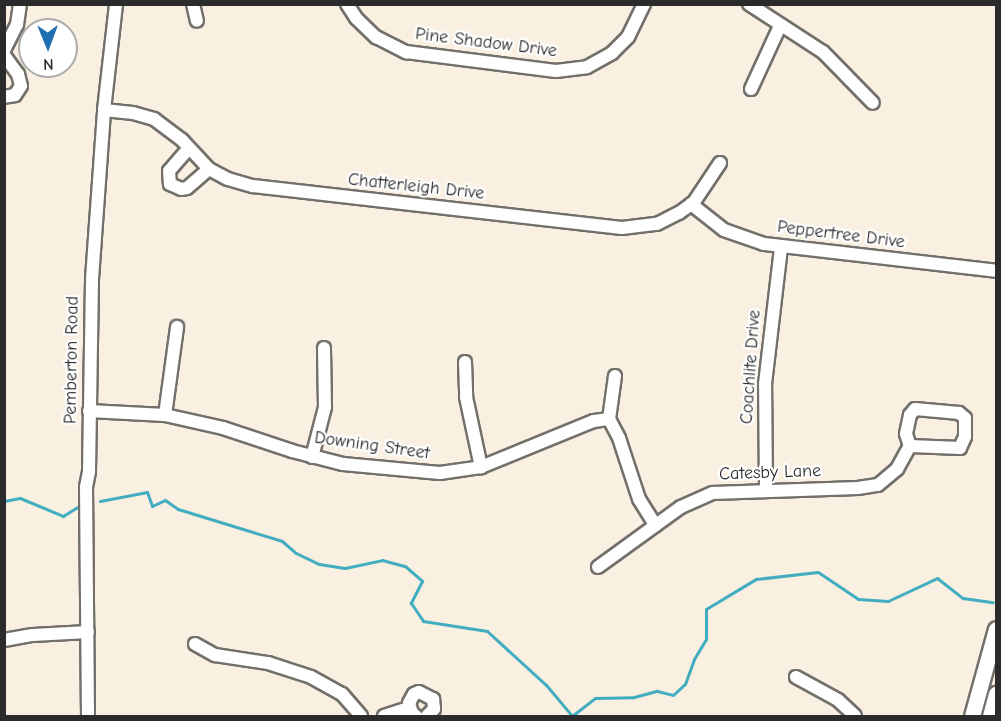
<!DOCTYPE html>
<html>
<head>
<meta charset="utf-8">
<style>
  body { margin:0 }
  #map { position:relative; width:1001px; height:721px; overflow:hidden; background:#f9f0e1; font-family:"Comic Neue",sans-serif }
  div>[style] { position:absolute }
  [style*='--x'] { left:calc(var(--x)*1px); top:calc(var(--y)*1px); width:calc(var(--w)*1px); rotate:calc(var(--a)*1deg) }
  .stream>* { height:3px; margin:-1.5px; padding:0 1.5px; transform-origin:1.5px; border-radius:1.5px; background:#42adc1 }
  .roads { filter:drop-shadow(2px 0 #73706b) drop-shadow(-2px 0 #73706b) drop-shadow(0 2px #73706b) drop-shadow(0 -2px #73706b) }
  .minor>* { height:12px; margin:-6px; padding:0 6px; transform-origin:6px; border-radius:6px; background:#fff }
  .major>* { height:15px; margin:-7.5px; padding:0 7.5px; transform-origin:7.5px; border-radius:7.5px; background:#fff }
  span { translate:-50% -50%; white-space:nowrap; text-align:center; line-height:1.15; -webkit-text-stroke:4.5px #fff; paint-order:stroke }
  .street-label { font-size:18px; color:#2b2b2b }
  .frame { position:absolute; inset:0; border:6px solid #2b2b2b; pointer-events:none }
  .north { position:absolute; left:18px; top:18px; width:60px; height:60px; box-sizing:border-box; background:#fff; border:2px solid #aaa; border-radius:50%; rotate:179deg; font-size:16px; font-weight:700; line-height:24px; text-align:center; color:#2b2b2b }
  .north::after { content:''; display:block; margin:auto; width:21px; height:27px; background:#1f6fb2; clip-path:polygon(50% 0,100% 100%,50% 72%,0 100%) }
</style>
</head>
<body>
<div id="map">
  <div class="stream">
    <div style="--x:4;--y:501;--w:16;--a:-11"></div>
    <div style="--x:20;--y:498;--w:47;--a:22.7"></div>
    <div style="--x:63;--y:516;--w:19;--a:-32"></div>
    <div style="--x:100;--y:501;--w:48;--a:-10.8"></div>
    <div style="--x:147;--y:492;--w:15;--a:70"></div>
    <div style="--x:152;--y:506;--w:14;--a:-25"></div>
    <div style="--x:165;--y:500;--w:16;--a:35"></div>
    <div style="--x:178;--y:509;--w:109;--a:17.1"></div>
    <div style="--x:282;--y:541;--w:18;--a:41"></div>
    <div style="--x:296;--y:553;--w:25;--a:26"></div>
    <div style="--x:319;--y:564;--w:26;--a:9"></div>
    <div style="--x:345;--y:568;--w:38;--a:-12"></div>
    <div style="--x:382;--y:560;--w:24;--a:15"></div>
    <div style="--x:405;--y:566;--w:23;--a:41"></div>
    <div style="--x:422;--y:581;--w:25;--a:117"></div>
    <div style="--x:411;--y:603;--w:22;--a:56"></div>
    <div style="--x:423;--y:621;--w:65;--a:8.9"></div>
    <div style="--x:487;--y:631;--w:81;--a:42.5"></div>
    <div style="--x:547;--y:686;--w:39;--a:50"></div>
    <div style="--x:572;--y:716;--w:29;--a:-38"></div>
    <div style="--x:595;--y:698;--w:39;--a:-1"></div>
    <div style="--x:634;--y:697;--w:24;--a:-15"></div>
    <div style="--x:657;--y:691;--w:16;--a:14"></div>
    <div style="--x:673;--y:695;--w:16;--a:-43"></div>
    <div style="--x:685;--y:684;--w:27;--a:-70"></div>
    <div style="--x:694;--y:659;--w:23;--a:-59"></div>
    <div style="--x:706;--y:639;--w:30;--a:-90"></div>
    <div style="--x:706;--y:609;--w:58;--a:-31"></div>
    <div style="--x:756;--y:579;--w:62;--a:-6.4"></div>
    <div style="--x:818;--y:572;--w:48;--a:34"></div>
    <div style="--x:858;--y:599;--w:30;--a:4"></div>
    <div style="--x:888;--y:601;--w:54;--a:-25.1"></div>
    <div style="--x:937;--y:578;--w:33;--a:38"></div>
    <div style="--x:963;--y:598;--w:30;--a:8"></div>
  </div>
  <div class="roads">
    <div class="minor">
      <div style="--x:193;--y:4;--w:17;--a:77"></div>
      <div style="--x:347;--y:4;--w:17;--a:57"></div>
      <div style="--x:356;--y:18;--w:28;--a:44"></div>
      <div style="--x:376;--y:37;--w:34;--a:27"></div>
      <div style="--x:406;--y:52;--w:151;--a:7.2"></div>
      <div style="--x:556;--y:71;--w:31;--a:-7"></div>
      <div style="--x:587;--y:67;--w:29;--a:-29"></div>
      <div style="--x:612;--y:53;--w:23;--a:-45"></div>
      <div style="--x:628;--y:37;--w:37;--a:-64"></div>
      <div style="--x:749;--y:4;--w:88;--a:33"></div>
      <div style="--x:823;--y:52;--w:71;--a:45.6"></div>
      <div style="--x:4;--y:50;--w:28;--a:-63"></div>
      <div style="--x:17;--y:25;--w:21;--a:-82"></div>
      <div style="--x:4;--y:55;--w:24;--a:54"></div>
      <div style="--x:18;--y:74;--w:12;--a:76"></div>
      <div style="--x:21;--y:86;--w:11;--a:124"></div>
      <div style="--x:15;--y:95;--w:11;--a:170"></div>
      <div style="--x:751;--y:89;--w:69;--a:-65.3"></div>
      <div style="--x:104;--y:110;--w:29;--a:6"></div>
      <div style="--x:133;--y:113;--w:22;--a:16"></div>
      <div style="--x:154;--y:119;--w:35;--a:37"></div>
      <div style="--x:182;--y:140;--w:40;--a:47"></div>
      <div style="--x:209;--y:169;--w:21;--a:28"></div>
      <div style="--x:228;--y:179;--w:26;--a:16"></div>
      <div style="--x:253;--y:186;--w:371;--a:6.5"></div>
      <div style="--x:622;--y:228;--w:35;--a:-7"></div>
      <div style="--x:657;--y:224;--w:25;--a:-27"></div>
      <div style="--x:679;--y:213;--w:19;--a:-36"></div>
      <div style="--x:694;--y:202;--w:47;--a:-56.3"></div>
      <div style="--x:189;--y:148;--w:30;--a:131"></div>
      <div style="--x:169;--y:171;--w:13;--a:86"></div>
      <div style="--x:170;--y:184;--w:12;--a:24"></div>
      <div style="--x:181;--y:189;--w:6;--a:-9"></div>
      <div style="--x:187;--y:188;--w:29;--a:-41"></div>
      <div style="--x:691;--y:204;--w:42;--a:38.2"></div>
      <div style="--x:724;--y:230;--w:42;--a:19.3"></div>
      <div style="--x:764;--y:244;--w:234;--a:6.6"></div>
      <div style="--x:465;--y:362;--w:35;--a:88"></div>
      <div style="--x:466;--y:397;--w:72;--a:77.9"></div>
      <div style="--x:615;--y:376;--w:43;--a:97.9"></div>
      <div style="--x:609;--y:419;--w:21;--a:62"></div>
      <div style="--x:619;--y:438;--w:64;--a:71.8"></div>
      <div style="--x:639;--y:499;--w:31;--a:58"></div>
      <div style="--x:89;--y:411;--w:76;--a:3"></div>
      <div style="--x:165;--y:415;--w:59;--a:12.6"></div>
      <div style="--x:223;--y:428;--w:73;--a:18.4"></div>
      <div style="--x:292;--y:451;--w:53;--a:14.3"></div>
      <div style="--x:343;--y:464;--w:97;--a:5.3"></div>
      <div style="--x:440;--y:473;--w:41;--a:-8.3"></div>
      <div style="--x:481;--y:467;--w:122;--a:-22.2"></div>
      <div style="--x:594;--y:421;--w:15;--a:-8"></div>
      <div style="--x:165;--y:415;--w:89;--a:-82.2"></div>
      <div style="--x:312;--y:457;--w:52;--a:-75.4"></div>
      <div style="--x:325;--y:407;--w:59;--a:-91"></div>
      <div style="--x:766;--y:490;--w:106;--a:-90.5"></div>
      <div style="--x:765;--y:384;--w:138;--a:-83.3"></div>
      <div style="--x:598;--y:567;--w:102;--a:-35.9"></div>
      <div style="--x:681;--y:507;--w:35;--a:-24"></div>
      <div style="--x:713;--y:493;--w:145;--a:-2"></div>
      <div style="--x:858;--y:488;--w:20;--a:-9"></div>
      <div style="--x:878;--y:485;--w:25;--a:-40"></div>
      <div style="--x:897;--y:469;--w:26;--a:-61"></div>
      <div style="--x:910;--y:446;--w:50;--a:2.3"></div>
      <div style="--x:960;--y:448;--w:12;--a:-66"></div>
      <div style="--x:965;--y:437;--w:19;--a:-90"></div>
      <div style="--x:965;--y:418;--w:8;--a:-140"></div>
      <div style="--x:959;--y:413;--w:44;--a:-174.8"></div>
      <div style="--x:915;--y:409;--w:8;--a:130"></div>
      <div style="--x:910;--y:415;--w:19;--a:102"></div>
      <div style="--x:906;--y:434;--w:13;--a:72"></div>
      <div style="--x:4;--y:640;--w:29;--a:-10"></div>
      <div style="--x:33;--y:635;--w:55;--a:-3.1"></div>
      <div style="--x:195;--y:644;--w:23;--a:29"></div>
      <div style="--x:215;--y:655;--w:54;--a:8.6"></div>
      <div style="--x:268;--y:663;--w:45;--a:18"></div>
      <div style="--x:311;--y:677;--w:35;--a:29"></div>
      <div style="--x:342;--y:694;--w:29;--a:49"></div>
      <div style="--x:796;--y:677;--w:48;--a:28.7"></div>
      <div style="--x:838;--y:700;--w:23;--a:43"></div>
      <div style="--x:88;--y:716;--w:229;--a:-90.5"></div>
      <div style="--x:86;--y:487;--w:16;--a:-79"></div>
      <div style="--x:89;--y:471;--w:192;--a:-89.1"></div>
      <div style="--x:92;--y:279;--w:169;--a:-85.9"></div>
      <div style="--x:104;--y:110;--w:107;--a:-83.5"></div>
      <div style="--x:384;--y:716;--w:26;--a:-18"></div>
      <div style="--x:416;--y:716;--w:5;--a:-143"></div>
      <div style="--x:412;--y:713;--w:10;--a:-107"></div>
      <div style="--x:409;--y:703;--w:10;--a:-61"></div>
      <div style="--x:414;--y:694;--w:5;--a:-22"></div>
      <div style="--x:419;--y:692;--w:16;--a:27"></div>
      <div style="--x:433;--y:699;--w:10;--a:84"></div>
      <div style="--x:434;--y:709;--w:10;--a:135"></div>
    </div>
    <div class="major">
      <div style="--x:972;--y:716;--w:90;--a:-74.6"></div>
      <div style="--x:990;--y:716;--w:23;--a:-75"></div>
    </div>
  </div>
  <div class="street-label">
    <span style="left:486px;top:43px;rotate:7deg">Pine Shadow Drive</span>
    <span style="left:416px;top:187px;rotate:6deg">Chatterleigh Drive</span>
    <span style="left:841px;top:235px;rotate:7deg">Peppertree Drive</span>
    <span style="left:72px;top:360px;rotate:-89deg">Pemberton Road</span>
    <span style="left:751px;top:367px;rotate:-86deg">Coachlite Drive</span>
    <span style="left:372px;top:446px;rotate:8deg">Downing Street</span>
    <span style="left:770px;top:473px;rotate:-2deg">Catesby Lane</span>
  </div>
  <div class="frame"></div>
  <div class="north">N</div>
</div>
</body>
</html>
